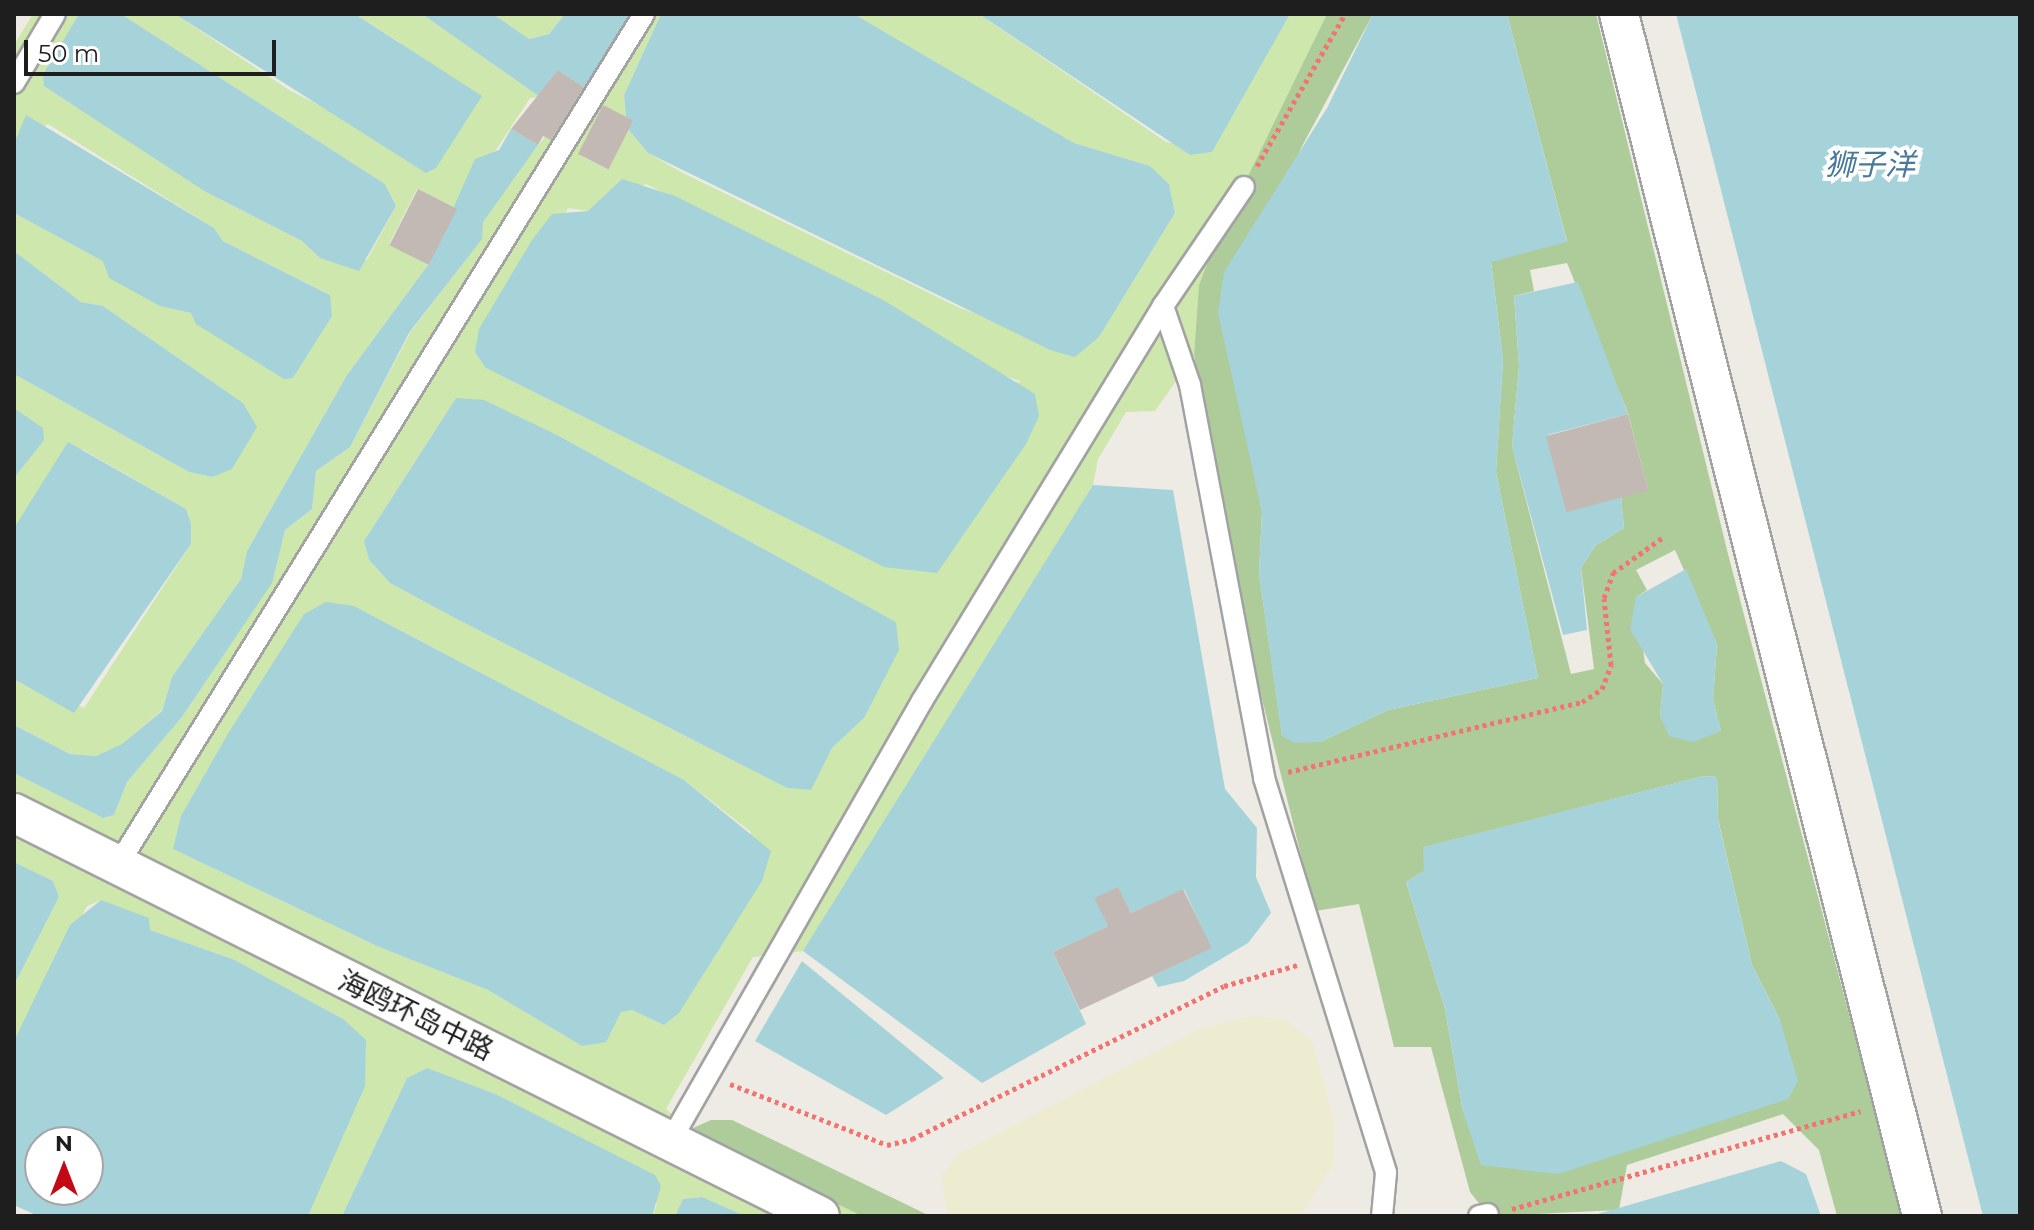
<!DOCTYPE html>
<html>
<head>
<meta charset="utf-8">
<style>
  body { margin:0 }
  #map { position:relative; width:2034px; height:1230px; overflow:hidden; background:#eeeae4; font-family:Montserrat,"Noto Sans SC",sans-serif }
  div>[style] { position:absolute }
  [style*='--x'] { left:calc(var(--x)*1px); top:calc(var(--y)*1px); width:calc(var(--w)*1px); rotate:calc(var(--a)*1deg) }
  .farmland>* { inset:0; background:#edecd0 }
  .grass>* { inset:0; background:#cde7ac }
  .forest>* { inset:0; background:#adcc9a }
  .water>* { inset:0; background:#a6d3da }
  .building>* { inset:0; background:#c3b9b4; transform-origin:0 0 }
  .path>* { height:5px; margin-top:-2.5px; transform-origin:0; background:repeating-linear-gradient(90deg,#f4736f 0 4px,transparent 0 8px) }
  .roads { filter:drop-shadow(2px 0 #a2a2a2) drop-shadow(-2px 0 #a2a2a2) drop-shadow(0 2px #a2a2a2) drop-shadow(0 -2px #a2a2a2) }
  .lane>* { height:20px; margin:-10px; padding:0 10px; transform-origin:10px; border-radius:10px; background:#fff }
  .street>* { height:38px; margin:-19px; padding:0 19px; transform-origin:19px; border-radius:19px; background:#fff }
  span { translate:-50% -50%; white-space:nowrap; text-align:center; line-height:1.15; -webkit-text-stroke:8px #fff; paint-order:stroke }
  .street-label { font-size:28px; color:#1e1e1e }
  .water-label { font-size:30px; color:#48789a; font-style:italic }
  .frame { position:absolute; inset:0; border:16px solid #1e1e1e; pointer-events:none }
  .north { position:absolute; left:24px; top:1126px; width:80px; height:80px; box-sizing:border-box; background:#fff; border:2px solid #a5a5a5; border-radius:50%; rotate:0deg; font-size:22px; font-weight:700; line-height:32px; text-align:center; color:#1e1e1e }
  .north::after { content:''; display:block; margin:auto; width:28px; height:36px; background:#c30816; clip-path:polygon(50% 0,100% 100%,50% 72%,0 100%) }
  .scale { position:absolute; left:24px; top:40px; width:252px; height:36px; box-sizing:border-box; border:4px solid #1e1e1e; border-top:0; padding-left:10px; font-size:24px; line-height:28px; white-space:nowrap; color:#1e1e1e; -webkit-text-stroke:6px #fff; paint-order:stroke }
</style>
</head>
<body>
<div id="map">
  <div class="farmland">
    <div style="clip-path:polygon(1251px 1016px,1285px 1019px,1312px 1042px,1335px 1126px,1334px 1162px,1301px 1216px,948px 1216px,941px 1177px,957px 1155px,1197px 1030px)"></div>
  </div>
  <div class="grass">
    <div style="clip-path:polygon(33px 14px,79px 14px,43px 74px,206px 192px,302px 241px,320px 258px,367px 260px,396px 206px,385px 184px,121px 14px,175px 14px,289px 90px,343px 117px,401px 43px,355px 14px,422px 14px,540px 97px,530px 98px,457px 209px,417px 189px,389px 244px,428px 265px,347px 375px,247px 551px,241px 579px,172px 677px,162px 710px,122px 744px,96px 756px,70px 754px,14px 725px,14px 679px,84px 708px,191px 544px,191px 524px,186px 509px,82px 449px,14px 528px,14px 374px,189px 472px,212px 477px,243px 403px,103px 306px,81px 302px,14px 251px,14px 213px,104px 261px,160px 306px,191px 313px,293px 378px,332px 315px,329px 294px,223px 241px,214px 228px,48px 124px,14px 144px,14px 45px)"></div>
    <div style="clip-path:polygon(493px 14px,565px 14px,549px 34px,528px 39px)"></div>
    <div style="clip-path:polygon(evenodd,630px 14px,661px 14px,624px 95px,626px 117px,581px 156px,607px 169px,628px 129px,648px 153px,681px 172px,960px 308px,1019px 329px,1050px 350px,1099px 337px,1175px 213px,1169px 184px,1150px 166px,1074px 143px,854px 14px,979px 14px,1166px 142px,1212px 151px,1290px 14px,1327px 14px,1199px 285px,1194px 355px,1155px 411px,1126px 412px,1098px 459px,1093px 485px,882px 833px,803px 951px,753px 957px,666px 1109px,698px 1137px,862px 1216px,745px 1216px,702px 1197px,683px 1199px,675px 1216px,652px 1216px,657px 1204px,517px 1106px,427px 1068px,407px 1078px,342px 1216px,308px 1216px,343px 1019px,235px 960px,150px 930px,101px 900px,87px 906px,14px 1041px,14px 985px,59px 897px,53px 881px,14px 862px,14px 773px,103px 818px,114px 815px,127px 782px,182px 717px,271px 583px,285px 530px,312px 509px,316px 471px,350px 447px,410px 333px,481px 239px,483px 222px,500px 194px,584px 87px,630px 14px,646px 184px,885px 301px,995px 372px,1022px 382px,525px 386px,486px 368px,568px 208px,588px 211px,646px 184px,630px 14px,456px 398px,559px 436px,896px 622px,864px 718px,832px 748px,810px 790px,787px 788px,451px 616px,390px 583px,369px 560px,364px 541px,456px 398px,630px 14px,354px 606px,684px 780px,751px 832px,664px 1025px,632px 1010px,621px 1012px,582px 1046px,488px 990px,379px 947px,173px 849px,354px 606px)"></div>
  </div>
  <div class="forest">
    <div style="clip-path:polygon(evenodd,1327px 14px,1373px 14px,1300px 150px,1255px 475px,1262px 512px,1259px 573px,1282px 735px,1320px 742px,1388px 710px,1538px 678px,1496px 472px,1503px 360px,1491px 261px,1567px 241px,1507px 14px,1596px 14px,1728px 554px,1902px 1216px,1837px 1216px,1819px 1150px,1783px 1114px,1627px 1165px,1619px 1210px,1489px 1216px,1470px 1192px,1431px 1047px,1394px 1047px,1359px 904px,1315px 911px,1247px 639px,1194px 355px,1199px 285px,1214px 246px,1327px 14px,1567px 263px,1628px 413px,1648px 489px,1621px 496px,1624px 528px,1595px 546px,1581px 568px,1594px 669px,1571px 674px,1512px 446px,1519px 366px,1514px 296px,1534px 291px,1530px 270px,1567px 263px,1327px 14px,1675px 550px,1717px 644px,1713px 700px,1721px 731px,1660px 716px,1663px 684px,1645px 663px,1636px 597px,1647px 590px,1636px 570px,1675px 550px,1327px 14px,1704px 776px,1717px 777px,1718px 819px,1752px 965px,1780px 1020px,1463px 1112px,1445px 1009px,1406px 882px,1424px 871px,1424px 847px,1704px 776px)"></div>
    <div style="clip-path:polygon(711px 1120px,732px 1120px,930px 1216px,862px 1216px,698px 1137px,693px 1128px)"></div>
  </div>
  <div class="water">
    <div style="clip-path:polygon(79px 14px,121px 14px,385px 184px,396px 206px,359px 271px,320px 258px,302px 241px,206px 192px,44px 86px,43px 74px)"></div>
    <div style="clip-path:polygon(175px 14px,355px 14px,482px 96px,436px 168px,426px 173px)"></div>
    <div style="clip-path:polygon(422px 14px,493px 14px,529px 39px,549px 34px,565px 14px,630px 14px,584px 87px,558px 70px,540px 97px)"></div>
    <div style="clip-path:polygon(661px 14px,854px 14px,1074px 143px,1150px 166px,1169px 184px,1175px 213px,1099px 337px,1075px 357px,1050px 350px,648px 153px,628px 129px,633px 121px,626px 117px,624px 95px)"></div>
    <div style="clip-path:polygon(979px 14px,1290px 14px,1212px 152px,1190px 155px)"></div>
    <div style="clip-path:polygon(1373px 14px,1507px 14px,1567px 242px,1491px 262px,1503px 360px,1496px 472px,1538px 678px,1388px 710px,1320px 742px,1295px 743px,1282px 736px,1278px 710px,1259px 573px,1262px 512px,1218px 313px,1224px 272px,1327px 108px)"></div>
    <div style="clip-path:polygon(1676px 14px,2020px 14px,2020px 1216px,1983px 1216px)"></div>
    <div style="clip-path:polygon(26px 115px,214px 228px,223px 241px,330px 295px,332px 316px,293px 378px,284px 379px,196px 324px,191px 313px,160px 306px,109px 278px,103px 261px,14px 213px,14px 144px)"></div>
    <div style="clip-path:polygon(511px 129px,538px 145px,483px 222px,482px 239px,409px 333px,350px 447px,316px 471px,312px 509px,285px 530px,272px 583px,182px 717px,127px 782px,114px 815px,103px 818px,14px 773px,14px 725px,70px 754px,96px 756px,122px 744px,162px 711px,172px 677px,241px 579px,247px 551px,347px 375px,428px 265px,475px 159px,499px 150px)"></div>
    <div style="clip-path:polygon(622px 179px,675px 196px,885px 301px,1035px 394px,1039px 416px,1026px 444px,937px 573px,884px 567px,486px 368px,475px 352px,479px 329px,532px 240px,552px 214px,588px 211px)"></div>
    <div style="clip-path:polygon(14px 251px,81px 302px,103px 306px,243px 403px,257px 427px,232px 469px,212px 477px,189px 472px,14px 374px)"></div>
    <div style="clip-path:polygon(1578px 282px,1628px 414px,1547px 435px,1621px 496px,1624px 528px,1595px 546px,1581px 568px,1587px 630px,1563px 635px,1512px 446px,1519px 366px,1514px 296px)"></div>
    <div style="clip-path:polygon(456px 398px,484px 400px,559px 436px,896px 622px,899px 650px,864px 718px,832px 748px,811px 790px,787px 788px,451px 616px,390px 583px,369px 560px,364px 541px)"></div>
    <div style="clip-path:polygon(14px 408px,43px 428px,44px 440px,14px 478px)"></div>
    <div style="clip-path:polygon(68px 442px,186px 509px,191px 524px,191px 544px,74px 713px,14px 679px,14px 528px)"></div>
    <div style="clip-path:polygon(1093px 485px,1173px 490px,1225px 789px,1257px 828px,1256px 877px,1271px 913px,1248px 943px,1184px 981px,1158px 987px,1152px 976px,1211px 948px,1184px 889px,1131px 913px,1118px 888px,1095px 898px,1108px 926px,1053px 952px,1086px 1024px,982px 1083px,803px 951px)"></div>
    <div style="clip-path:polygon(1686px 569px,1717px 644px,1713px 700px,1721px 731px,1693px 742px,1669px 736px,1660px 716px,1663px 684px,1630px 629px,1636px 597px)"></div>
    <div style="clip-path:polygon(326px 602px,354px 606px,684px 780px,771px 851px,762px 881px,679px 1013px,664px 1025px,632px 1010px,621px 1012px,606px 1042px,582px 1046px,488px 990px,379px 947px,173px 849px,181px 816px,229px 732px,304px 614px)"></div>
    <div style="clip-path:polygon(1704px 776px,1717px 777px,1718px 820px,1752px 965px,1780px 1020px,1798px 1081px,1788px 1099px,1558px 1174px,1481px 1165px,1463px 1112px,1445px 1009px,1406px 882px,1424px 871px,1423px 847px)"></div>
    <div style="clip-path:polygon(14px 862px,53px 881px,59px 897px,14px 985px)"></div>
    <div style="clip-path:polygon(evenodd,101px 900px,149px 918px,150px 930px,235px 960px,343px 1019px,366px 1040px,365px 1086px,308px 1216px,38px 1216px,14px 1205px,14px 1041px,70px 925px,101px 900px,40px 1142px,88px 1142px,88px 1190px,40px 1190px,40px 1142px)"></div>
    <div style="clip-path:polygon(802px 961px,944px 1078px,886px 1115px,755px 1041px)"></div>
    <div style="clip-path:polygon(427px 1068px,495px 1094px,655px 1175px,661px 1186px,652px 1216px,342px 1216px,407px 1078px)"></div>
    <div style="clip-path:polygon(1781px 1161px,1806px 1174px,1821px 1216px,1591px 1216px)"></div>
    <div style="clip-path:polygon(702px 1197px,745px 1216px,675px 1216px,683px 1199px)"></div>
  </div>
  <div class="building">
    <div style="clip-path:polygon(558px 70px,584px 87px,551px 140px,543px 136px,538px 145px,511px 129px)"></div>
    <div style="left:603px;top:105px;width:34px;height:55px;rotate:27deg"></div>
    <div style="left:418px;top:189px;width:44px;height:63px;rotate:27deg"></div>
    <div style="left:1628px;top:414px;width:79px;height:85px;rotate:75deg"></div>
    <div style="clip-path:polygon(1118px 887px,1131px 913px,1183px 889px,1212px 948px,1080px 1010px,1053px 952px,1108px 926px,1094px 898px)"></div>
  </div>
  <div class="path">
    <div style="--x:1257;--y:166;--w:176;--a:-59.9"></div>
    <div style="--x:1288;--y:772;--w:302;--a:-13.4"></div>
    <div style="--x:1582;--y:702;--w:24;--a:-33"></div>
    <div style="--x:1602;--y:689;--w:26;--a:-69"></div>
    <div style="--x:1611;--y:665;--w:67;--a:-96"></div>
    <div style="--x:1604;--y:598;--w:27;--a:-70"></div>
    <div style="--x:1613;--y:573;--w:60;--a:-35.5"></div>
    <div style="--x:730;--y:1084;--w:168;--a:21.2"></div>
    <div style="--x:887;--y:1145;--w:26;--a:-13"></div>
    <div style="--x:912;--y:1139;--w:347;--a:-26.1"></div>
    <div style="--x:1224;--y:986;--w:76;--a:-16"></div>
    <div style="--x:1512;--y:1209;--w:362;--a:-15.7"></div>
  </div>
  <div class="roads">
    <div class="lane">
      <div style="--x:14;--y:83;--w:80;--a:-59.3"></div>
      <div style="--x:1163;--y:306;--w:83;--a:71.1"></div>
      <div style="--x:1190;--y:385;--w:400;--a:79.3"></div>
      <div style="--x:1264;--y:778;--w:413;--a:72.8"></div>
      <div style="--x:1386;--y:1173;--w:43;--a:95.3"></div>
      <div style="--x:116;--y:868;--w:1004;--a:-58.27"></div>
      <div style="--x:671;--y:1140;--w:506;--a:-60.24"></div>
      <div style="--x:922;--y:701;--w:463;--a:-58.6"></div>
      <div style="--x:1163;--y:306;--w:144;--a:-55.8"></div>
      <div style="--x:1479;--y:1216;--w:9;--a:-13"></div>
    </div>
    <div class="street">
      <div style="--x:1619;--y:14;--w:1240;--a:75.85"></div>
      <div style="--x:14;--y:813;--w:901;--a:26.57"></div>
    </div>
  </div>
  <div class="street-label">
    <span style="left:416px;top:1015px;rotate:26deg">海鸥环岛中路</span>
  </div>
  <div class="water-label">
    <span style="left:1870px;top:165px">狮子洋</span>
  </div>
  <div class="frame"></div>
  <div class="north">N</div>
  <div class="scale">50 m</div>
</div>
</body>
</html>
